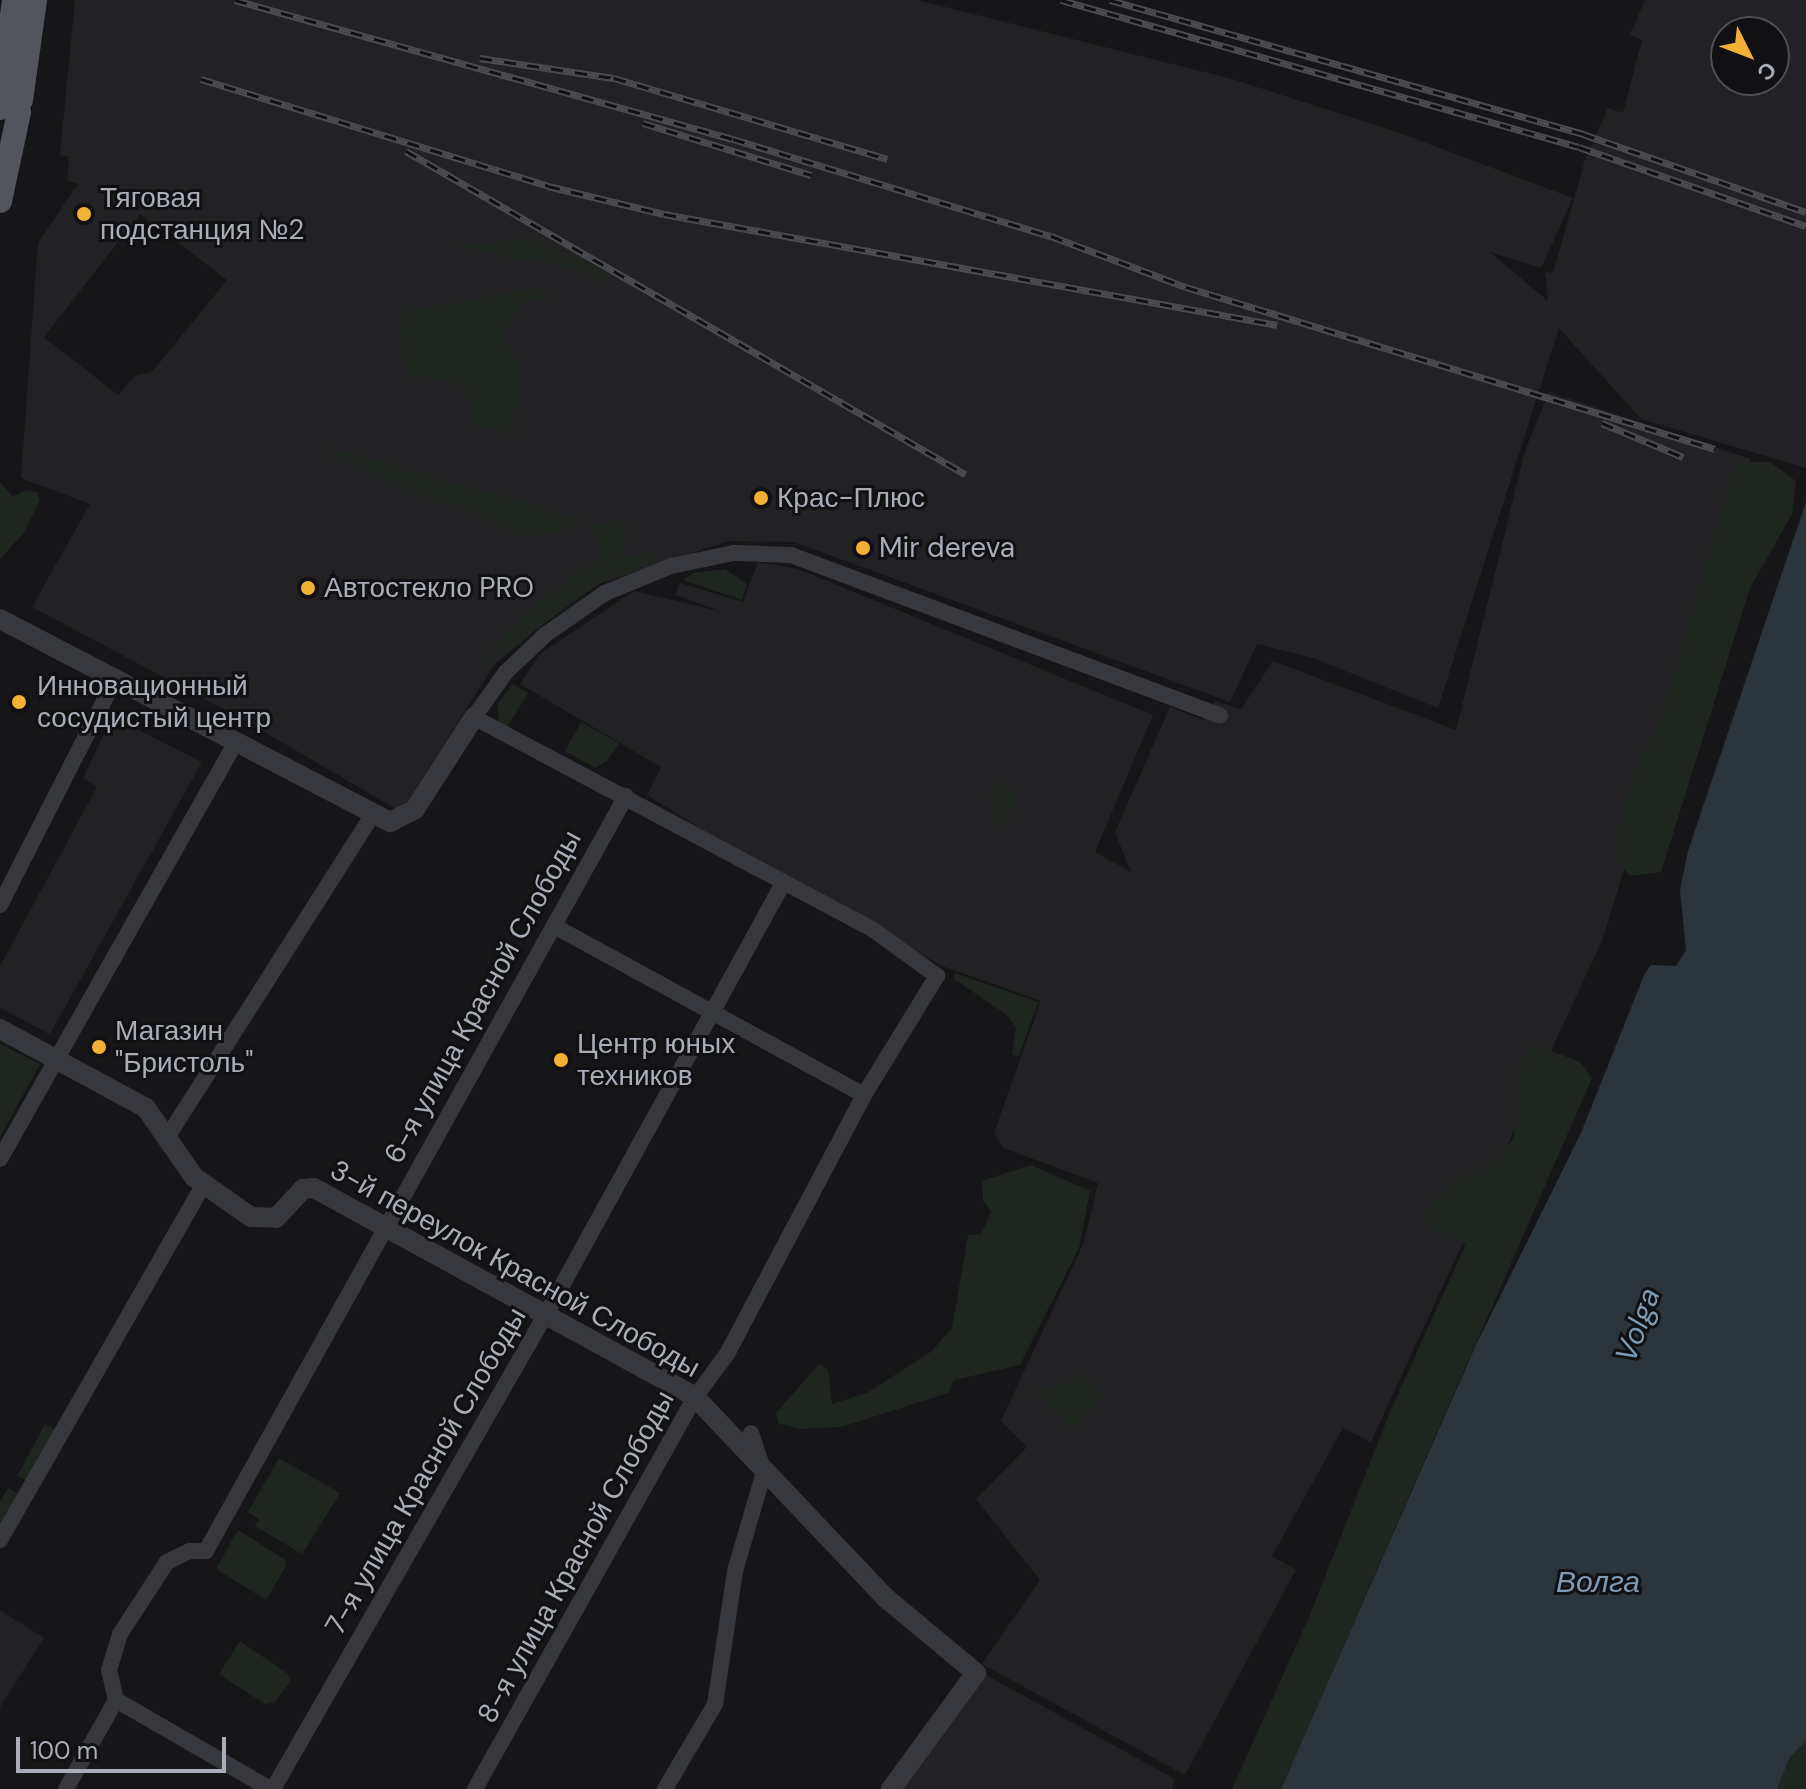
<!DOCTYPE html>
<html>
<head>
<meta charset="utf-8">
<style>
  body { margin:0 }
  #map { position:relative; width:1806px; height:1789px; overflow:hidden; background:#161618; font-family:"DM Sans",sans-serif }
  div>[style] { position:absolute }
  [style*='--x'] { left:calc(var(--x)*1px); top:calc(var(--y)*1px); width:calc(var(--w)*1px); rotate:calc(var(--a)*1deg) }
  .built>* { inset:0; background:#222225 }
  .green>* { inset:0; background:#1e261f; transform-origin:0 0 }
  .water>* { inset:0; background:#2c353c }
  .minor>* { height:16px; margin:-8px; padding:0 8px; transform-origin:8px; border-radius:8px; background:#37383d }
  .tertiary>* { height:20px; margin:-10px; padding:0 10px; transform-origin:10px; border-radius:10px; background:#37383d }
  .primary>* { height:24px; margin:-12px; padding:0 12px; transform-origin:12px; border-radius:12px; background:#53555c }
  .rail>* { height:7px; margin-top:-3.5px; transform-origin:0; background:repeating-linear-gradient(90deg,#111113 0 12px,#4a4c52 0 24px); box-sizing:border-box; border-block:2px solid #4a4c52 }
  .dots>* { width:22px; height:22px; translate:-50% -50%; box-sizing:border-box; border:4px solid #111113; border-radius:50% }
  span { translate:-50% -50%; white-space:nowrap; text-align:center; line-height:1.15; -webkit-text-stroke:6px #111113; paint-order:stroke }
  .poi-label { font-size:28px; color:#a8adb8 }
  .left { translate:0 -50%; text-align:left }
  .street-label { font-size:28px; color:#a8adb8 }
  .water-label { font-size:30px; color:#7f9bb3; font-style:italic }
  .north { position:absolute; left:1710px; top:16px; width:80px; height:80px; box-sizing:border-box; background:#111113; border:2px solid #4d4f55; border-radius:50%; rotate:132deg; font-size:22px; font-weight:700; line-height:32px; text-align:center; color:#a8adb8 }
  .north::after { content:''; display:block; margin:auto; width:28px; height:36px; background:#f2b134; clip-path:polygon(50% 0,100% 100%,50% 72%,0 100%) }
  .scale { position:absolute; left:16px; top:1737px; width:210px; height:36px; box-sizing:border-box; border:4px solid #a8adb8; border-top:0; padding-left:10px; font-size:24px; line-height:28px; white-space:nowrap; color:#a8adb8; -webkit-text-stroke:6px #111113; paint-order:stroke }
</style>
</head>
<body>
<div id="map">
  <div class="built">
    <div style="clip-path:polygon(evenodd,75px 0,917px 0,1232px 79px,1397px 132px,1573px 198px,1541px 268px,1490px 252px,1548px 301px,1545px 272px,1553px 273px,1585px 160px,1608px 108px,1623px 113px,1642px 40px,1630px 35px,1645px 0,1806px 0,1806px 468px,1641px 419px,1559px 328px,1438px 708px,1313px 658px,1257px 644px,1230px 702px,794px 542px,728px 541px,599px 584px,549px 619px,494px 665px,401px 812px,244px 720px,32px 607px,90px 504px,21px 478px,38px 243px,78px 184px,67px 180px,69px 157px,60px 155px,75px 0,1726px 32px,1774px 32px,1774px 80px,1726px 80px,1726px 32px,75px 0,140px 214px,227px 280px,152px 372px,135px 376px,118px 395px,44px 337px,140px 214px)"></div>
    <div style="clip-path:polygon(1549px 392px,1751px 459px,1603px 938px,1371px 1442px,1343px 1428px,1272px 1556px,1296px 1570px,1185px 1775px,982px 1664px,1040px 1580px,976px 1499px,1027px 1447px,1001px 1421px,1084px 1242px,1098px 1183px,1004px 1148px,994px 1133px,1041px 1001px,942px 966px,712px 836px,647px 795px,661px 767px,520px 684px,540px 654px,634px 591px,723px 612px,675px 595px,680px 583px,743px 602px,758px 562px,798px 569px,1153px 715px,1095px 852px,1131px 872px,1115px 832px,1170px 707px,1203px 720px,1215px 701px,1241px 709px,1273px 661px,1456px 730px,1525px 451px)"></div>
    <div style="clip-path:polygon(112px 717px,202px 762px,50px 1034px,0 1008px,0 966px,97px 787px,83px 778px)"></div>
    <div style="clip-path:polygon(0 1610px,44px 1638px,0 1707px)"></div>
    <div style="clip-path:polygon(984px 1674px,1175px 1779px,1172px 1789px,902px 1789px)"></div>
  </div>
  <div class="green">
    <div style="clip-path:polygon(529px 235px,611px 276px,608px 281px,538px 257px,534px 262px,449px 244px,502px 243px)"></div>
    <div style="clip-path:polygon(527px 289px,547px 289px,550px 298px,525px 301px,500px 334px,522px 366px,513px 436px,468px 422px,470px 398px,458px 384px,411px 376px,403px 362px,399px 324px,409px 306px,425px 309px)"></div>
    <div style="clip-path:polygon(327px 447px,607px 526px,610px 520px,626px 522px,622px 559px,647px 552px,659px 560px,599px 583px,484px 668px,482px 661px,534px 606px,601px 556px,593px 528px,584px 521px,571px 523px,562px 533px,518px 535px,471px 511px,414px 494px,333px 456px)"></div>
    <div style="clip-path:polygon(1736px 462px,1770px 462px,1796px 481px,1792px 514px,1750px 588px,1661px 872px,1631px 876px,1617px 863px,1621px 816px,1636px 766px,1656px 733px)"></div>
    <div style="clip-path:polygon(0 482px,13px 497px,25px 490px,37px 492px,40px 501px,23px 534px,0 559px)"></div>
    <div style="clip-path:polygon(725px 569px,747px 584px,742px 600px,683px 580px,694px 573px)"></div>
    <div style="clip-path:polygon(513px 684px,528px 693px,507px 727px,499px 722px,497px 705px)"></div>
    <div style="clip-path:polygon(581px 722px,619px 743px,607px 761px,595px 768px,565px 751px)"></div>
    <div style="clip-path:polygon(995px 779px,1017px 796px,1004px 828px,992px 821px,995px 804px,990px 795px)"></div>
    <div style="clip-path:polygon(955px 973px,1038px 1002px,1019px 1056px,1012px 1055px,1016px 1028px,1007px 1015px,954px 979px)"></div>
    <div style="clip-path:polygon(1531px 1043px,1580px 1062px,1592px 1078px,1281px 1789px,1232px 1789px,1309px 1617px,1392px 1407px,1466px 1244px,1431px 1228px,1423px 1213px,1446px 1187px,1491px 1165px,1514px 1138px,1518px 1073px)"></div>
    <div style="clip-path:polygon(0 1044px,40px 1064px,0 1137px)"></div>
    <div style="clip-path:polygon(1031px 1165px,1090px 1191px,1079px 1248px,1020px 1365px,954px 1380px,948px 1393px,841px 1427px,801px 1429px,778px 1423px,776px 1413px,819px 1364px,828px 1370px,832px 1404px,867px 1393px,932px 1351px,952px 1328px,968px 1235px,981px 1234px,991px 1212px,983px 1200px,982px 1181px)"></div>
    <div style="clip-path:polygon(1084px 1375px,1103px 1393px,1073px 1432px,1034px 1392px)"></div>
    <div style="left:45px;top:1424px;width:15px;height:59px;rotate:28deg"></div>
    <div style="clip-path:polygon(279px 1458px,340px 1493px,302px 1554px,255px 1526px,259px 1519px,248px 1512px)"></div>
    <div style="clip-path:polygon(8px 1488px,22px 1496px,0 1534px,0 1502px)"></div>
    <div style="clip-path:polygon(238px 1530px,284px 1559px,286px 1566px,266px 1600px,216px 1569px)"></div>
    <div style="clip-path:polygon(240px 1641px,288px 1674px,290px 1682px,275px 1702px,265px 1704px,219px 1674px)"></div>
    <div style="clip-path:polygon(1806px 1741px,1806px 1789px,1777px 1789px,1790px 1757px)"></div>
  </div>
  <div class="water">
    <div style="clip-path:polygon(1806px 502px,1806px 1741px,1790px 1757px,1777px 1789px,1281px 1789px,1476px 1345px,1581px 1133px,1645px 973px,1651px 965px,1676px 966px,1686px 950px,1680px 890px,1688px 851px)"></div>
  </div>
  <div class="minor">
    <div style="--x:0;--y:905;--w:254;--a:-63"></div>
    <div style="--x:554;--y:926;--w:353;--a:28.6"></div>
    <div style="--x:168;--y:1136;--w:382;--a:-57.5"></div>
    <div style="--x:0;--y:1159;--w:479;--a:-60.5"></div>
    <div style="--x:0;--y:1540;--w:409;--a:-60.2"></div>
    <div style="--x:116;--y:1700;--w:178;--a:30"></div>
    <div style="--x:66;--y:1789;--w:102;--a:-60.7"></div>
    <div style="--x:116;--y:1700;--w:31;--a:-103"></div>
    <div style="--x:109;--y:1670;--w:38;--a:-73"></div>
    <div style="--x:120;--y:1634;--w:86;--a:-56.9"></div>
    <div style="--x:167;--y:1562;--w:25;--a:-26"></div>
    <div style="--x:190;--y:1551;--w:16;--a:0"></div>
    <div style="--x:206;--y:1551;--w:864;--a:-60.91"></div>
    <div style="--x:273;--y:1789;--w:564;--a:-60.12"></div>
    <div style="--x:554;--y:1300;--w:476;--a:-61.2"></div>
    <div style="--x:475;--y:1789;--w:450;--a:-60.7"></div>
    <div style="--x:695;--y:1397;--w:54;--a:-53.3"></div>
    <div style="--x:727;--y:1354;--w:293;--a:-62.1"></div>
    <div style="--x:864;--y:1095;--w:140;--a:-58.5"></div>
    <div style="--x:937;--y:976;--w:80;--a:-144.1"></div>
    <div style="--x:872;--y:929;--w:451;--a:-152"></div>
    <div style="--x:474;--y:717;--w:55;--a:-54.6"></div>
    <div style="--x:506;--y:672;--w:54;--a:-43.5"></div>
    <div style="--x:545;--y:635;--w:73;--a:-35"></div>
    <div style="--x:605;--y:593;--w:71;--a:-22.2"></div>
    <div style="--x:671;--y:566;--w:64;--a:-11.7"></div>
    <div style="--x:734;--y:553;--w:57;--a:2"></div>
    <div style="--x:791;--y:555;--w:458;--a:20.5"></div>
    <div style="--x:665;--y:1789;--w:99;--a:-59.5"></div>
    <div style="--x:715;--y:1704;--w:134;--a:-81.4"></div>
    <div style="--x:735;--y:1571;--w:103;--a:-73.7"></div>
    <div style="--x:764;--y:1472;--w:41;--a:-108.4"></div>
  </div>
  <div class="tertiary">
    <div style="--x:0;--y:619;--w:440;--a:27.5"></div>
    <div style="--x:390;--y:822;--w:28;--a:-27"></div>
    <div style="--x:415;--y:809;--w:109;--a:-57.3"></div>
    <div style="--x:0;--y:1029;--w:166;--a:28.4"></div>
    <div style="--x:146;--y:1108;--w:84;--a:55.2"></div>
    <div style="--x:194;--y:1177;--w:70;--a:35.1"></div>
    <div style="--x:251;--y:1217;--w:25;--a:2"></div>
    <div style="--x:276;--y:1218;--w:40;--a:-47"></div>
    <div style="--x:303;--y:1189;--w:11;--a:-5"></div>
    <div style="--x:314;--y:1188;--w:435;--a:28.7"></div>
    <div style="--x:695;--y:1397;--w:279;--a:46.5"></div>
    <div style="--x:887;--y:1599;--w:116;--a:39.7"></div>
    <div style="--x:976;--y:1673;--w:144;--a:126.2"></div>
  </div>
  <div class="primary">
    <div style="--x:21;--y:100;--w:101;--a:-82"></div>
    <div style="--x:0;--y:108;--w:109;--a:-82.6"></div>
    <div style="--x:0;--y:201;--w:91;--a:-77.9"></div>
  </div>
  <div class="rail">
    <div style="--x:235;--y:0;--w:517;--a:15.6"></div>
    <div style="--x:733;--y:139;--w:332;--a:17"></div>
    <div style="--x:1051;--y:236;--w:144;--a:20.7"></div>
    <div style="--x:1186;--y:287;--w:553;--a:17.03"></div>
    <div style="--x:1061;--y:0;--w:538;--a:15.84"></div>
    <div style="--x:1579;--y:147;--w:240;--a:19.2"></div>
    <div style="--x:1110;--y:0;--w:492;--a:15.8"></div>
    <div style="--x:1583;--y:134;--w:236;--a:19.3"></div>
    <div style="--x:480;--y:58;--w:135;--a:8.5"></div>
    <div style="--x:614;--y:78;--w:285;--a:16.5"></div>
    <div style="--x:201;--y:79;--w:363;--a:17.1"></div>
    <div style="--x:548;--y:186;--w:119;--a:13.6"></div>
    <div style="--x:664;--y:214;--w:623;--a:10.26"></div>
    <div style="--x:643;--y:123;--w:176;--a:17.2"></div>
    <div style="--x:406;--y:151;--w:646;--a:30.02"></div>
    <div style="--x:1602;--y:423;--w:88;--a:22.8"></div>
  </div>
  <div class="dots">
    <div style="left:84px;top:214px;background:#f2b134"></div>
    <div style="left:761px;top:498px;background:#f2b134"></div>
    <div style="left:863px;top:548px;background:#f2b134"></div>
    <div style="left:308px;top:588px;background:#f2b134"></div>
    <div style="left:19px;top:702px;background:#f2b134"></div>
    <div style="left:99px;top:1047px;background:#f2b134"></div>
    <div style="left:561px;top:1060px;background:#f2b134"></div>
  </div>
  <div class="poi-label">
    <span class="left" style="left:100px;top:214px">Тяговая<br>подстанция №2</span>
    <span class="left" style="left:777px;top:498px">Крас-Плюс</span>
    <span class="left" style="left:879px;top:548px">Mir dereva</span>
    <span class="left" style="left:324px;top:588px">Автостекло PRO</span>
    <span class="left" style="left:37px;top:702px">Инновационный<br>сосудистый центр</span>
    <span class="left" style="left:115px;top:1047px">Магазин<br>"Бристоль"</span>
    <span class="left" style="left:577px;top:1060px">Центр юных<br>техников</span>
  </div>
  <div class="street-label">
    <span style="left:483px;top:997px;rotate:-61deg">6-я улица Красной Слободы</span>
    <span style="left:515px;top:1269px;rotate:29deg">3-й переулок Красной Слободы</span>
    <span style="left:426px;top:1471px;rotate:-60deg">7-я улица Красной Слободы</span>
    <span style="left:576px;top:1557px;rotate:-61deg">8-я улица Красной Слободы</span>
  </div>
  <div class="water-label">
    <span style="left:1638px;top:1325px;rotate:-70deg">Volga</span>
    <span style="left:1598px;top:1582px">Волга</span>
  </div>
  <div class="north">С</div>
  <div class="scale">100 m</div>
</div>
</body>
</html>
